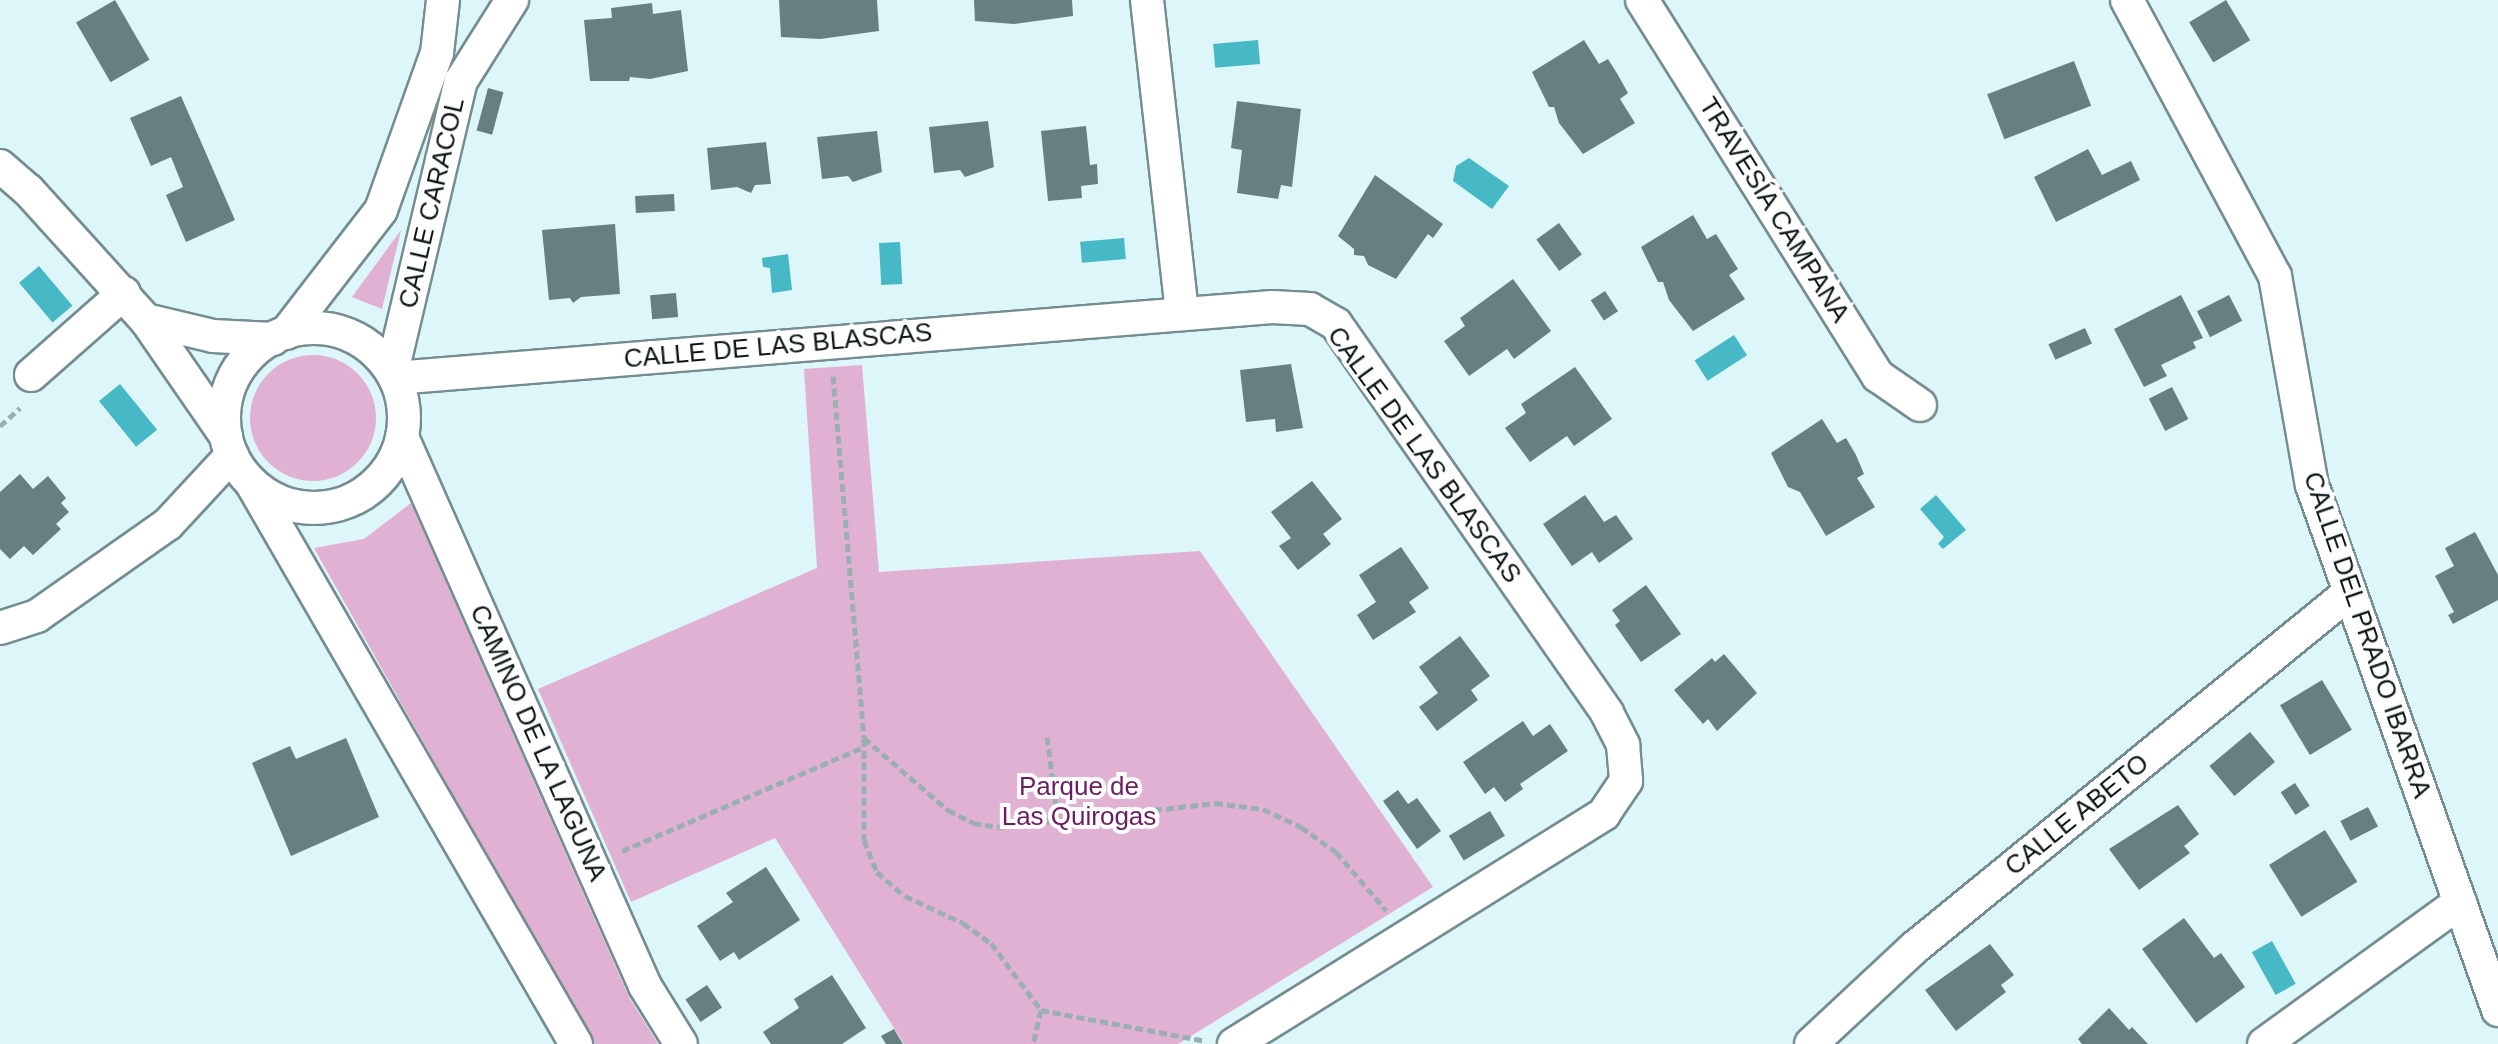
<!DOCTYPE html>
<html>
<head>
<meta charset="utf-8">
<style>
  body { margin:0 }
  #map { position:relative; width:2498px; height:1044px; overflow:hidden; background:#ddf6fa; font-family:Arial,sans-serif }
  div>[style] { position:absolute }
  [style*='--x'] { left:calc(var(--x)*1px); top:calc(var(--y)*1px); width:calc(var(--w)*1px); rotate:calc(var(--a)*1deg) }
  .green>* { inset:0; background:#e1b1d4 }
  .round { border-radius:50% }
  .water>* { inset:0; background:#47b8c6; transform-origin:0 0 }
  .building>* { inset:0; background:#687f82; transform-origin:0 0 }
  .path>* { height:5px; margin-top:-2.5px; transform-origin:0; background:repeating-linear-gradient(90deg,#9bafb2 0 8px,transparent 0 12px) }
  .roads { filter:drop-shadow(2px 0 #758d90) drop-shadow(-2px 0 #758d90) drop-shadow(0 2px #758d90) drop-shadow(0 -2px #758d90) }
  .street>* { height:32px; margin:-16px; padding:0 16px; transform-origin:16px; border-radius:16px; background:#fff }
  .street>.ring { margin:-16px; padding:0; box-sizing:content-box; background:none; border:32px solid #fff; border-radius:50% }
  span { translate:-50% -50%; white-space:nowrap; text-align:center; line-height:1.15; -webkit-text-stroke:8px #fefefe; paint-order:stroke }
  .street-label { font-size:26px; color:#0e1718 }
  .park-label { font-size:26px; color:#6b1e5d }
</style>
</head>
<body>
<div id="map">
  <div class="green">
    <div style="clip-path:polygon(401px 230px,382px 309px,352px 297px)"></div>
    <div class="round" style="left:250px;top:355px;width:126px;height:126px"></div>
    <div style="clip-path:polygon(862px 365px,879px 572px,1200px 551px,1433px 887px,1178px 1044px,904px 1044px,775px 838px,631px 902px,538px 689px,817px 568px,804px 369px)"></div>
    <div style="clip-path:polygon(411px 503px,629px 997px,658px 1044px,593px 1044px,590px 1039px,314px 548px,364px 539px)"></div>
  </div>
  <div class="water">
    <div style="left:1258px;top:40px;width:24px;height:45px;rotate:85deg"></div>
    <div style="clip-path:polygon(1469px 158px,1509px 186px,1492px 209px,1453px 181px,1456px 166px)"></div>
    <div style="left:1124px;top:238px;width:21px;height:44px;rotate:85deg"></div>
    <div style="left:900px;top:242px;width:42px;height:21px;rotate:87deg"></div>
    <div style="clip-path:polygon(788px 254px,792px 290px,772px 293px,770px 268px,763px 267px,762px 258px)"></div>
    <div style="left:39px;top:266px;width:52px;height:26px;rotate:50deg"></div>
    <div style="left:1734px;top:335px;width:24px;height:47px;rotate:57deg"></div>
    <div style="left:120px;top:384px;width:59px;height:27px;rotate:51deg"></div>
    <div style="clip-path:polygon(1936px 495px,1966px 530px,1943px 549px,1938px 544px,1944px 537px,1920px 509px)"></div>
    <div style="left:2272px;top:941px;width:49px;height:23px;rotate:61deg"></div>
  </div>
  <div class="building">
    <div style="left:115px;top:0;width:69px;height:45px;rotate:60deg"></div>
    <div style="clip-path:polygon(779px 0,877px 0,879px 31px,820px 39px,781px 37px)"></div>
    <div style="clip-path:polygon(974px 0,1072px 0,1073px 16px,1014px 24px,975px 21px)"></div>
    <div style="left:2226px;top:0;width:47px;height:43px;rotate:59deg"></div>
    <div style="clip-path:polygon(652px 3px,653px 14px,681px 10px,688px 71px,650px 79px,630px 77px,629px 81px,590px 81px,584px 20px,612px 18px,611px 8px)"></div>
    <div style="clip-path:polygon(1584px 40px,1599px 64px,1608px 59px,1618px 75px,1628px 93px,1620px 99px,1635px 123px,1583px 154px,1559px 123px,1554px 107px,1549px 107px,1532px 72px)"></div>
    <div style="left:2074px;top:61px;width:48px;height:93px;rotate:69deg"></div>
    <div style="left:488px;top:88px;width:16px;height:44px;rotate:15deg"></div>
    <div style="clip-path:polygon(181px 96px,235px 220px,186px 242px,166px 195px,183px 187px,171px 157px,151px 166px,130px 118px)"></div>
    <div style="clip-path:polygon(1237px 101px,1301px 109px,1292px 187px,1281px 185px,1278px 199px,1237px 193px,1242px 150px,1231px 148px)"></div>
    <div style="clip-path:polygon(988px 121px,994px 167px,965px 177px,960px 170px,934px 173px,929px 127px)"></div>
    <div style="clip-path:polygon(1086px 126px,1090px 165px,1097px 164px,1098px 184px,1081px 186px,1082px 198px,1048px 201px,1041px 131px)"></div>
    <div style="clip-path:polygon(877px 131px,882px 172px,853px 182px,848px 176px,822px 179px,817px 137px)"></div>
    <div style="clip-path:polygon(766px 142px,771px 184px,755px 185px,751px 193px,737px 187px,711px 190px,707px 148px)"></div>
    <div style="clip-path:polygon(2088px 149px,2102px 175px,2131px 161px,2140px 180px,2056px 222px,2034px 177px)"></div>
    <div style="clip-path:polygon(1375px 175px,1443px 224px,1433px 238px,1428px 234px,1396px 279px,1368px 265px,1364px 256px,1354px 255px,1354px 249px,1338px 236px)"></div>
    <div style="left:674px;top:194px;width:17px;height:39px;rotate:87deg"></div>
    <div style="clip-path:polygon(1693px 215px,1707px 239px,1716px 234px,1738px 269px,1729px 275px,1745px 299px,1693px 331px,1669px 300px,1663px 282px,1658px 282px,1641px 247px)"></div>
    <div style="left:1559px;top:223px;width:39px;height:28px;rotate:54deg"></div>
    <div style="clip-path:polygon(615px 224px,620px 294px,581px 297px,573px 303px,570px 298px,549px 300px,542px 230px)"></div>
    <div style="clip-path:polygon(1513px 279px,1551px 331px,1514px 359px,1507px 349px,1469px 376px,1444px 341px,1465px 326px,1460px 318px)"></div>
    <div style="left:1605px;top:291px;width:24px;height:17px;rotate:57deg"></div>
    <div style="left:676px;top:293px;width:24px;height:26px;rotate:85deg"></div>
    <div style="clip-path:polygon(2181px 295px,2203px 338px,2193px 342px,2196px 348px,2161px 365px,2167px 376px,2144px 387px,2114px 329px)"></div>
    <div style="left:2229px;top:295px;width:29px;height:36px;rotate:63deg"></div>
    <div style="left:2085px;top:328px;width:17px;height:40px;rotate:66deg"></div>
    <div style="clip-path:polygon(1291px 364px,1303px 428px,1276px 432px,1275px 419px,1246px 422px,1240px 370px)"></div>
    <div style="clip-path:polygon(1575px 367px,1612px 419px,1574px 446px,1567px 436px,1530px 462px,1505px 428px,1526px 413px,1521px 404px)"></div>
    <div style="left:2172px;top:387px;width:36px;height:26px;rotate:63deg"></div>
    <div style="clip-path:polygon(1822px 419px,1837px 443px,1846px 438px,1856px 455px,1864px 474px,1857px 478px,1875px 507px,1826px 536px,1800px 492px,1788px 487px,1771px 453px)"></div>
    <div style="clip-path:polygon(20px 474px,33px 489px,48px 476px,66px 498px,61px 503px,69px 512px,56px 524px,61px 529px,33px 555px,24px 546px,10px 559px,0 549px,0 492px)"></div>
    <div style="clip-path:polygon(1312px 481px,1342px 519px,1323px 534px,1331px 544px,1298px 570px,1279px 546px,1291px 538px,1271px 512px)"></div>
    <div style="clip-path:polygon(1585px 495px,1604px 522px,1616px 515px,1633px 539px,1599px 563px,1592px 552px,1572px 566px,1543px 524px)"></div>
    <div style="clip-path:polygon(2475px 532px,2498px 575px,2498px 600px,2453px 624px,2448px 615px,2454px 612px,2435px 576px,2454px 566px,2445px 548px)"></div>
    <div style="clip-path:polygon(1401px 547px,1429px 588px,1409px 602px,1416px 612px,1373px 640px,1357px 615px,1376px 602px,1359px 575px)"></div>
    <div style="clip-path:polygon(1646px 585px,1681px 634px,1641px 662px,1615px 625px,1620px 621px,1612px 610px)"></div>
    <div style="clip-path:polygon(1460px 636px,1490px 676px,1471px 690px,1478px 700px,1437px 731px,1419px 707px,1438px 693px,1419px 667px)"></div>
    <div style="clip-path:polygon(1724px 654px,1757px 693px,1717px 731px,1708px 719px,1703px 724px,1674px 690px,1712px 658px,1715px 662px)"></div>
    <div style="left:2322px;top:680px;width:58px;height:49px;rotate:59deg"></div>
    <div style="clip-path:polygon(1523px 721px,1533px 736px,1550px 724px,1568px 751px,1520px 784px,1523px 789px,1505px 802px,1494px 787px,1485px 794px,1463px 762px)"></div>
    <div style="left:2250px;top:732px;width:39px;height:53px;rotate:50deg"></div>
    <div style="clip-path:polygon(346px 738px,379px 817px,291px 856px,252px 763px,290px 746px,296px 759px)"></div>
    <div style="left:2295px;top:783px;width:27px;height:17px;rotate:57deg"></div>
    <div style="clip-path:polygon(1398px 790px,1408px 804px,1417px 798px,1441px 831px,1417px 849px,1383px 801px)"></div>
    <div style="clip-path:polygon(2178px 805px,2199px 834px,2184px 846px,2190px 853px,2139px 890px,2109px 849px)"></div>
    <div style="left:2368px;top:807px;width:22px;height:31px;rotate:63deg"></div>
    <div style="left:1490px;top:811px;width:29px;height:48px;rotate:59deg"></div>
    <div style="left:2325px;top:830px;width:61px;height:66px;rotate:58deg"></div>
    <div style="clip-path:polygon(766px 867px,800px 920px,739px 960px,734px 952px,720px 961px,697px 926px,733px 902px,726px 893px)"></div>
    <div style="clip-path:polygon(2184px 918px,2214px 958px,2221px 953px,2245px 987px,2196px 1023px,2142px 949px)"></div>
    <div style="clip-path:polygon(1990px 944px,2014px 975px,2001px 985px,2006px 992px,1956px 1031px,1925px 990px)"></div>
    <div style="clip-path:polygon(832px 975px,866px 1028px,842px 1044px,771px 1044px,763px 1032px,799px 1008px,794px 999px)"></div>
    <div style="left:707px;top:985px;width:27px;height:26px;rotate:56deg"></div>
    <div style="clip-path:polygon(2109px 1008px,2129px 1030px,2132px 1027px,2148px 1044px,2082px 1044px,2078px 1039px)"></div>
    <div style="clip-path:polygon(894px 1029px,903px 1044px,886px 1044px,881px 1036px)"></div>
  </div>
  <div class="path">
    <div style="--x:833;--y:376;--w:363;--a:85.1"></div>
    <div style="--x:864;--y:738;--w:102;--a:90"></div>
    <div style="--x:864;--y:840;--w:35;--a:68"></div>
    <div style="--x:877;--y:872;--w:37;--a:41"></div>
    <div style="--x:905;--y:896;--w:64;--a:25"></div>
    <div style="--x:963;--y:923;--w:34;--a:36"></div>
    <div style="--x:991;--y:943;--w:84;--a:53.3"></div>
    <div style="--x:1041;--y:1010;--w:35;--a:103"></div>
    <div style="--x:0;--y:426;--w:27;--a:-42"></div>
    <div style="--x:1047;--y:737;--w:84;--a:82.5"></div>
    <div style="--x:864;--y:738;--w:111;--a:40.6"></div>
    <div style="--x:948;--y:810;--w:28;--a:27"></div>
    <div style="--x:973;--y:823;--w:26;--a:9"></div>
    <div style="--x:999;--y:827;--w:217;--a:-6.3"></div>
    <div style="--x:1215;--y:803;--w:48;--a:7.1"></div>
    <div style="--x:1263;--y:809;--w:42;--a:25.3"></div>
    <div style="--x:1301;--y:827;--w:43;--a:35.5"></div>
    <div style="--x:1336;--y:852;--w:77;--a:49.2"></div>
    <div style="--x:622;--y:851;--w:263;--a:-23.3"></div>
    <div style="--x:1041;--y:1010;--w:164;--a:10.6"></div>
  </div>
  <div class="roads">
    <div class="street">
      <div style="--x:1147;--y:0;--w:316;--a:83.6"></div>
      <div style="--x:1642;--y:0;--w:444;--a:57.9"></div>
      <div style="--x:1878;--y:376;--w:51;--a:34.6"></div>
      <div style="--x:2127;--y:0;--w:313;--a:61.8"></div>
      <div style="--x:2275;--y:276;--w:212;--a:80"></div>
      <div style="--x:2312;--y:485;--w:557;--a:70.49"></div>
      <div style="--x:0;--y:166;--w:37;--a:41"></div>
      <div style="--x:28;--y:190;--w:176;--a:47.8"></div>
      <div class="ring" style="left:224px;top:328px;width:148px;height:148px"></div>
      <div style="--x:286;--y:333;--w:155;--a:-52.3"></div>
      <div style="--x:381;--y:210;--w:167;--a:-70.4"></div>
      <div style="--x:437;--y:53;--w:53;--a:-83.5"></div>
      <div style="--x:392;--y:372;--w:299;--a:-76.7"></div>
      <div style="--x:461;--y:81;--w:96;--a:-57.8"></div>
      <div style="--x:31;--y:375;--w:124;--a:-41.4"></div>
      <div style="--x:395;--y:378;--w:880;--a:-4.63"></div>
      <div style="--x:1272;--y:307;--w:38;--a:3"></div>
      <div style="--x:1310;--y:309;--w:30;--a:30"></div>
      <div style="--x:1336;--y:324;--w:474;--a:55.1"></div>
      <div style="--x:1607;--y:713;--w:36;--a:63"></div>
      <div style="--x:1623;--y:745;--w:36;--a:85"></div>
      <div style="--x:1626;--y:781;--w:40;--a:124"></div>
      <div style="--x:1604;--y:814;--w:436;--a:148.1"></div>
      <div style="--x:226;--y:436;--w:141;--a:-124.6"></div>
      <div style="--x:146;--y:320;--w:69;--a:13.4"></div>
      <div style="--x:213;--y:336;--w:60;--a:2.9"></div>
      <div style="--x:402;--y:437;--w:600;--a:66.12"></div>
      <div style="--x:645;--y:986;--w:68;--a:58.2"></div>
      <div style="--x:252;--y:484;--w:647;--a:59.95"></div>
      <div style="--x:0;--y:628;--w:39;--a:-18"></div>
      <div style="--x:37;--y:616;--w:160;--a:-35.1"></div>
      <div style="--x:168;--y:524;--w:94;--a:-47.2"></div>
      <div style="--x:1811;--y:1044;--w:141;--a:-43"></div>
      <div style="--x:1914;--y:948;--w:561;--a:-39.22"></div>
      <div style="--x:2264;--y:1044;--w:242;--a:-35.9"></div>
    </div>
  </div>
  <div class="street-label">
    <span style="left:432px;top:203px;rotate:-77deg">CALLE CARACOL</span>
    <span style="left:1774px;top:210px;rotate:58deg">TRAVESÍA CAMPANA</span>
    <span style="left:778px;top:346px;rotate:-5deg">CALLE DE LAS BLASCAS</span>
    <span style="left:1424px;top:455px;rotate:54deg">CALLE DE LAS BLASCAS</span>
    <span style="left:2367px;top:635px;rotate:71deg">CALLE DEL PRADO IBARRA</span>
    <span style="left:538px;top:743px;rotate:66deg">CAMINO DE LA LAGUNA</span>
    <span style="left:2077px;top:815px;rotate:-39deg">CALLE ABETO</span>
  </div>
  <div class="park-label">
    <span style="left:1079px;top:802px">Parque de<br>Las Quirogas</span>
  </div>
</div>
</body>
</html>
